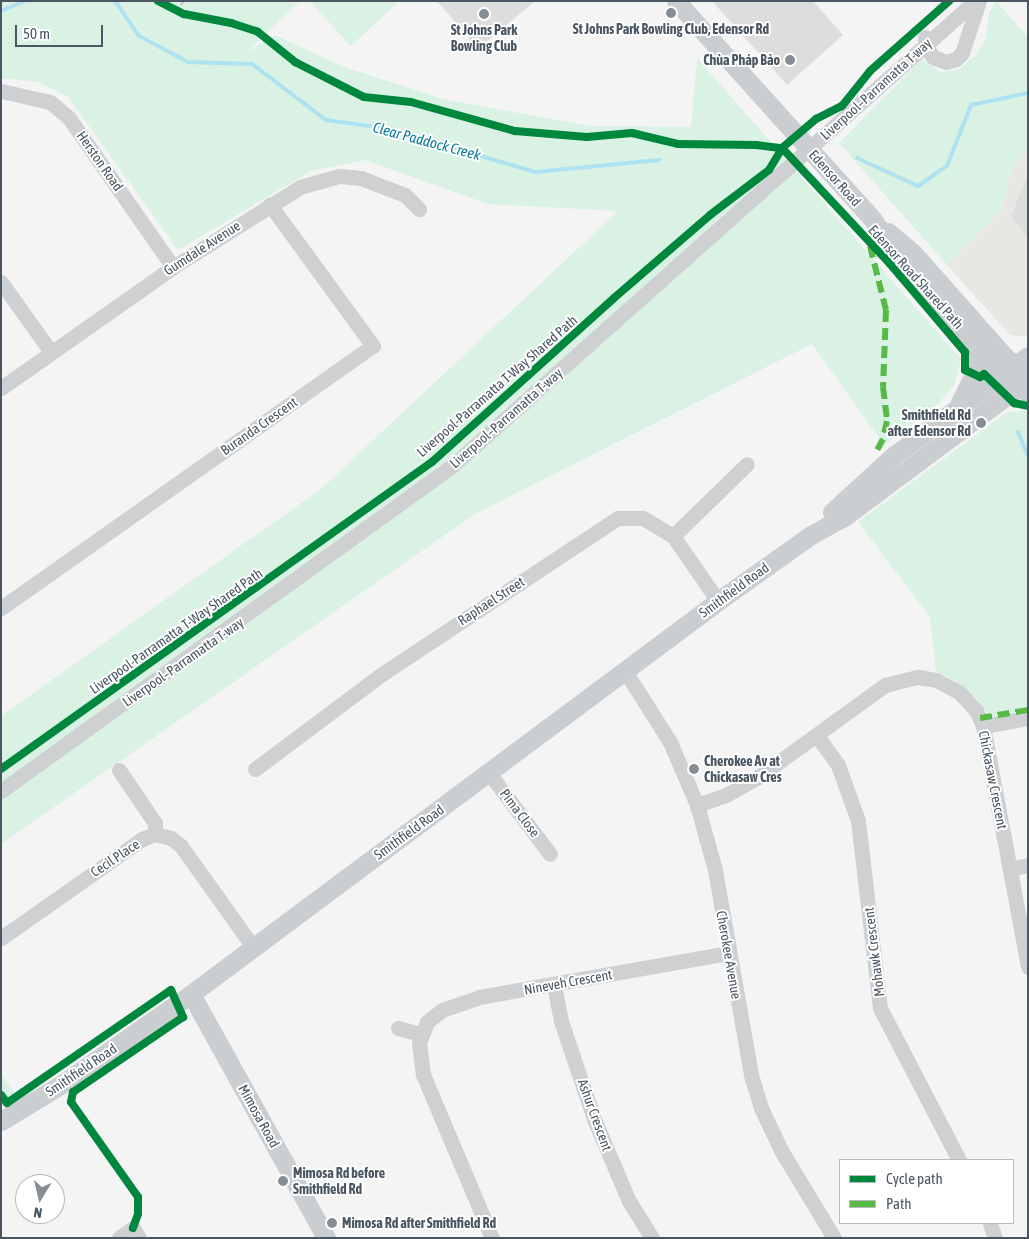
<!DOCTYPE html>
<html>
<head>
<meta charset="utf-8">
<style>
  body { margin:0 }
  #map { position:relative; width:1029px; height:1239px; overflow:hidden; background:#f4f4f4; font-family:"Asap Condensed",sans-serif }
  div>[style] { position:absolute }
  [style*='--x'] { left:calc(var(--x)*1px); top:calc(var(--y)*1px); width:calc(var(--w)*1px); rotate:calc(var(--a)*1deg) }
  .commercial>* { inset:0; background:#e8e7e3 }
  .green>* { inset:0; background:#d9f2e3 }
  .stream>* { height:4px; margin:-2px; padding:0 2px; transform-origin:2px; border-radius:2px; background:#aee2f0 }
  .building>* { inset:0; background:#ddddde }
  .path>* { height:2px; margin-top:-1px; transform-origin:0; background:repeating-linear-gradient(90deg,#bcc7c4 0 4px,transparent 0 6.5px) }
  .minor>* { height:15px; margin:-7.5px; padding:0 7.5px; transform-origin:7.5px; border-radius:7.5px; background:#ced0d2 }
  .major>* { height:19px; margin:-9.5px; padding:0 9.5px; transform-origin:9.5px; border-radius:9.5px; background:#caced1 }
  .quiet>* { height:6px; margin-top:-3px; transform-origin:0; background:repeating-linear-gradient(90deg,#58b947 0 12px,transparent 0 18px) }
  .cycleway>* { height:8px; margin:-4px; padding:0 4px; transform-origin:4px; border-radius:4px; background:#00873e }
  .dots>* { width:14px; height:14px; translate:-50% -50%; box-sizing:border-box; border:2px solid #fff; border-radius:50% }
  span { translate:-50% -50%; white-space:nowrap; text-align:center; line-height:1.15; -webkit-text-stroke:4px #fff; paint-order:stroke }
  .poi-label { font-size:14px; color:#4a5661; font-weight:700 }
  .right { translate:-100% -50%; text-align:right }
  .left { translate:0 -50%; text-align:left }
  .street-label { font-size:14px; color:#4a5661 }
  .water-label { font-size:15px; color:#0c7c9b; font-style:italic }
  .frame { position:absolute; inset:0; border:2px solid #4a5661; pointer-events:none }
  .legend { position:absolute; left:839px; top:1159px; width:175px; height:65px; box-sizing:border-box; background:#fff; border:1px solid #b7bbc0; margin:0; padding:6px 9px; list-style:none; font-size:15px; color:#4a5661 }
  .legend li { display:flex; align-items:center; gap:10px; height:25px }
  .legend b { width:25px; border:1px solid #b7bbc0 }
  .north { position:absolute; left:15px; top:1174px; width:50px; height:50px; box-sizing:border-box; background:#fff; border:1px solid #b7bbc0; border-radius:50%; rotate:189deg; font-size:14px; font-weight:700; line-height:20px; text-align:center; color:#4a5661 }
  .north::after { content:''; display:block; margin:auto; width:18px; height:22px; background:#868d94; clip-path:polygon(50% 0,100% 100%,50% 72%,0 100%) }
  .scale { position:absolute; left:15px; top:25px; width:88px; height:22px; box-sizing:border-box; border:2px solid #4a5661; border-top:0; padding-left:6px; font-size:15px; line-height:18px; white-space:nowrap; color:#4a5661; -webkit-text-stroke:4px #fff; paint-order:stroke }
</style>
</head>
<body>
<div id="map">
  <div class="commercial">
    <div style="clip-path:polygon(1028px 147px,1028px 337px,1010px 335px,947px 265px,1002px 209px,1011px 170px)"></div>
  </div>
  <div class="green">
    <div style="clip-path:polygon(1px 1px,300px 1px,247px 52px,275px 35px,344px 67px,443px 99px,589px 126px,691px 127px,697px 58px,961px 359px,954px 386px,935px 407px,884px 445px,812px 344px,475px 514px,1px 844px,1px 716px,321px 489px,618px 211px,488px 204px,365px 160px,311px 171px,178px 250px,68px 97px,38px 82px,1px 78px)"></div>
    <div style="clip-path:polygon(309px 1px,395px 1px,397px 3px,351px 46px)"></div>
    <div style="clip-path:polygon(996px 1px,1028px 37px,1028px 147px,1011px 170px,1002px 209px,947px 265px,839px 143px,922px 59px,941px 72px,958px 70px,977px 54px,986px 38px,989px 14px)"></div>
    <div style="clip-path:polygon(1028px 411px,1028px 713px,991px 717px,979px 701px,958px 682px,936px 672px,930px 617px,858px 522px,1007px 412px)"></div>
    <div style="clip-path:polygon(1px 1074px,15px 1094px,1px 1103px)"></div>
  </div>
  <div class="stream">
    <div style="--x:115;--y:1;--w:42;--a:55.6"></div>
    <div style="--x:139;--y:36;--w:55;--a:28"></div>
    <div style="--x:188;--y:62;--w:64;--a:1.8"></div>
    <div style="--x:252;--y:64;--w:93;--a:37.1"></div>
    <div style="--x:326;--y:120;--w:65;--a:8"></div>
    <div style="--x:390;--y:129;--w:151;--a:16.5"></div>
    <div style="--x:535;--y:172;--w:125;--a:-5.5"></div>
    <div style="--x:1;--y:11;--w:25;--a:-23"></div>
    <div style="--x:857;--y:158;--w:67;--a:24.7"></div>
    <div style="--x:918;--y:186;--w:35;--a:-35"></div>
    <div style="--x:947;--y:166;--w:66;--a:-68.5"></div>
    <div style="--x:971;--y:105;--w:58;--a:-11.9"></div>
    <div style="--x:1018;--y:432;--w:26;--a:67"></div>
  </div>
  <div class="building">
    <div style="clip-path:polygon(437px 1px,535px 1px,478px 49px)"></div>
    <div style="clip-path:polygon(712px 1px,813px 1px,843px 35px,787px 85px)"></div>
    <div style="clip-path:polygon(1028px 175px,1028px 237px,1011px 216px)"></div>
  </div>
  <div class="path">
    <div style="--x:178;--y:11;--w:11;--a:-63"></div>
  </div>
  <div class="minor">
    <div style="--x:925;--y:37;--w:8;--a:90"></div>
    <div style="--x:925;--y:45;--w:14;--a:56"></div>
    <div style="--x:933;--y:57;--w:14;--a:21"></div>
    <div style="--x:946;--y:62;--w:10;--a:-17"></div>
    <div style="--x:956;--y:59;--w:8;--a:-45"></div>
    <div style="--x:962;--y:53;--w:55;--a:-71.9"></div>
    <div style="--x:1;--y:91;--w:50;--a:12.7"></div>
    <div style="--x:50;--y:102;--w:25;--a:40"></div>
    <div style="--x:69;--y:118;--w:182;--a:55.1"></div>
    <div style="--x:1;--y:282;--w:86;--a:54.5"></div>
    <div style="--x:1;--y:388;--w:210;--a:-35.1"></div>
    <div style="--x:173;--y:267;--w:150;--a:-32.2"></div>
    <div style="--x:300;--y:187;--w:41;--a:-15.8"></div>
    <div style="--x:339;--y:176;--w:22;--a:5"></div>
    <div style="--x:361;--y:178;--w:47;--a:21.1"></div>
    <div style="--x:405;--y:195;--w:20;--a:45"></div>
    <div style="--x:673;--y:536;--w:103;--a:-44.2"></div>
    <div style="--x:1;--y:608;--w:455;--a:-35.2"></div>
    <div style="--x:373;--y:346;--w:175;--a:-126.1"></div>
    <div style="--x:625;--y:671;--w:84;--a:57.6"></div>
    <div style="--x:670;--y:742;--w:69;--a:66.8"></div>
    <div style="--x:697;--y:805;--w:67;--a:74.5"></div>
    <div style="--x:715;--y:870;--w:208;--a:80"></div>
    <div style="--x:751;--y:1075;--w:34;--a:73"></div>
    <div style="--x:761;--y:1108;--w:49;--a:64.5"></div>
    <div style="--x:782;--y:1152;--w:100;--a:58.8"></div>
    <div style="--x:983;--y:726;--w:46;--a:-10.1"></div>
    <div style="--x:817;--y:736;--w:36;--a:54"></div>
    <div style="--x:838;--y:765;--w:59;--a:70.3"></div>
    <div style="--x:858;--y:821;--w:188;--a:83.3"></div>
    <div style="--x:880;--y:1008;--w:171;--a:62.5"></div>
    <div style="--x:255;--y:769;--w:159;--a:-36.8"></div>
    <div style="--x:382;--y:674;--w:283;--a:-33.5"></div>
    <div style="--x:618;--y:518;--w:25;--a:0"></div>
    <div style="--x:643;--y:518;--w:35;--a:31"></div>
    <div style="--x:673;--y:536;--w:79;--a:55.3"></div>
    <div style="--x:119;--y:770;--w:64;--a:55.8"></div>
    <div style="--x:155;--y:823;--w:11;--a:90"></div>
    <div style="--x:489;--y:773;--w:101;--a:53"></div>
    <div style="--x:1;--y:791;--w:556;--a:-35.78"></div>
    <div style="--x:452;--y:466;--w:700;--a:-41.64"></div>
    <div style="--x:697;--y:805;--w:31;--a:-19"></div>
    <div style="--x:726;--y:795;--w:37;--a:-29"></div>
    <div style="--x:758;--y:777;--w:157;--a:-35.9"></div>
    <div style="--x:885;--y:685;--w:34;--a:-14"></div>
    <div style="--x:918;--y:677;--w:18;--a:9"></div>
    <div style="--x:936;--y:680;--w:26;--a:28"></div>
    <div style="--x:959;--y:692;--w:25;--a:47"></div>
    <div style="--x:976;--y:710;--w:17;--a:66"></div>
    <div style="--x:983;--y:726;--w:245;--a:79.4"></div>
    <div style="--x:1010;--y:869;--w:18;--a:-13"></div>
    <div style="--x:1;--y:938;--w:172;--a:-35.1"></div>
    <div style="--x:142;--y:839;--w:14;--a:-21"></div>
    <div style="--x:155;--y:834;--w:16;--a:14"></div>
    <div style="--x:171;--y:838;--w:13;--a:39"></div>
    <div style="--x:181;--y:846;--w:124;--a:54.5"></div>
    <div style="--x:554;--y:985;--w:37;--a:79"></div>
    <div style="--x:561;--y:1021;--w:103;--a:71.4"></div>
    <div style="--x:594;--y:1119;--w:89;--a:66.9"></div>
    <div style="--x:629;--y:1201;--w:44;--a:58.1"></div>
    <div style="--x:398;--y:1028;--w:23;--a:15"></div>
    <div style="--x:990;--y:1223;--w:16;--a:72"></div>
    <div style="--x:119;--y:1238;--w:17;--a:-36"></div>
    <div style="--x:133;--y:1228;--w:12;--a:59"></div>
    <div style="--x:492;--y:1238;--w:177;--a:-112.9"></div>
    <div style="--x:423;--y:1075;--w:32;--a:-97"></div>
    <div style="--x:419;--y:1043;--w:22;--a:-69"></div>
    <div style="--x:427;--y:1022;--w:19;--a:-39"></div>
    <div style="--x:442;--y:1010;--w:39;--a:-19"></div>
    <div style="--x:479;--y:997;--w:254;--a:-10"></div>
  </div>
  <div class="major">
    <div style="--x:676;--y:1;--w:295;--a:48"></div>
    <div style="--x:873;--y:220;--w:50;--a:56.3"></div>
    <div style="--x:901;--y:262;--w:113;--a:48.6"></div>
    <div style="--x:976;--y:347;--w:37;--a:46"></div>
    <div style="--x:1002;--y:374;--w:32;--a:36"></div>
    <div style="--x:888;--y:232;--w:33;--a:40"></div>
    <div style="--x:913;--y:253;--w:140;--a:48.5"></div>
    <div style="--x:1006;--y:358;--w:22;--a:39"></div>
    <div style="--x:960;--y:402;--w:31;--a:-63"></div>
    <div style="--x:974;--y:374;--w:27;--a:-86"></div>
    <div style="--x:832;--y:512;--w:81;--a:-42.5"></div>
    <div style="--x:892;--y:457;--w:169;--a:-36.6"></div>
    <div style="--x:191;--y:994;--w:279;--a:61"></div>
    <div style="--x:1;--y:1121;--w:71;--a:-31.2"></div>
    <div style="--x:62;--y:1084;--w:157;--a:-34.9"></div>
    <div style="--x:191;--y:994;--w:657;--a:-36.71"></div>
    <div style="--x:718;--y:601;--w:114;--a:-35.4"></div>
    <div style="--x:811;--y:535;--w:38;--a:-29"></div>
    <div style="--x:844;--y:517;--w:229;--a:-36.7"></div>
  </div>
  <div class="quiet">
    <div style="--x:870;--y:246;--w:66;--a:76"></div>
    <div style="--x:886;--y:310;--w:77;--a:92.2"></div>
    <div style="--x:883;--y:387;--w:34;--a:83"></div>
    <div style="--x:887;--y:421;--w:18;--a:103"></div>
    <div style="--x:883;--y:439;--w:17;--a:118"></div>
    <div style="--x:980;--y:718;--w:49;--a:-9.5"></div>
  </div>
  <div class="cycleway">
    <div style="--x:158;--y:1;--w:29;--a:27"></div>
    <div style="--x:184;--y:14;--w:48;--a:10.8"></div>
    <div style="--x:231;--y:23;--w:28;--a:18"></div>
    <div style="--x:258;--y:32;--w:48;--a:39"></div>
    <div style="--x:295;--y:62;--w:77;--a:26.9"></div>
    <div style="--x:364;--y:97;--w:47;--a:6.1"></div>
    <div style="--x:411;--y:102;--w:108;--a:15.6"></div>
    <div style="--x:515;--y:131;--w:72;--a:4.8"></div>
    <div style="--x:587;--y:137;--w:45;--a:-5.1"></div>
    <div style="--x:632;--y:133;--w:47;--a:13.4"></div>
    <div style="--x:678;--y:144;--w:78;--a:0.7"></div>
    <div style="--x:756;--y:145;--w:26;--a:7"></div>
    <div style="--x:782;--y:148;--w:158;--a:47"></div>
    <div style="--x:890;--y:264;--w:116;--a:49.6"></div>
    <div style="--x:965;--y:352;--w:18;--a:90"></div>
    <div style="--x:965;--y:370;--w:17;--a:25"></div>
    <div style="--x:980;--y:377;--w:5;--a:-37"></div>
    <div style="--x:984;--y:374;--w:42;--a:44"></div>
    <div style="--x:1014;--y:403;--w:14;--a:12"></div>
    <div style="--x:1;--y:769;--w:529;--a:-35.46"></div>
    <div style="--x:432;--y:462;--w:245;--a:-42"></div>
    <div style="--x:614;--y:298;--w:127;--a:-40.8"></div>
    <div style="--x:710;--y:215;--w:74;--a:-37.3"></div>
    <div style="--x:769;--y:170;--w:26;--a:-59"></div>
    <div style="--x:782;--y:148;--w:45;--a:-40.5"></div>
    <div style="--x:816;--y:119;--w:29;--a:-27"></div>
    <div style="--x:842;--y:106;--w:45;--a:-51.3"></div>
    <div style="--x:870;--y:71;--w:106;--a:-41.5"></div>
    <div style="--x:1;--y:1095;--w:10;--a:53"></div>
    <div style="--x:7;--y:1103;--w:199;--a:-34.6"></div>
    <div style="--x:171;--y:990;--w:30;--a:66"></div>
    <div style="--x:183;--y:1017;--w:133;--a:145.7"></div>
    <div style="--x:73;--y:1092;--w:10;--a:101"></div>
    <div style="--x:71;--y:1102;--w:116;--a:54.8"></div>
    <div style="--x:138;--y:1197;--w:17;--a:90"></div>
    <div style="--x:138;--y:1214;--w:15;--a:110"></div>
  </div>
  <div class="dots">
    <div style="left:671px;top:13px;background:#868d94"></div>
    <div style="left:484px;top:14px;background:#868d94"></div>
    <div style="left:790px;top:60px;background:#868d94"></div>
    <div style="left:981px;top:423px;background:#868d94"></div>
    <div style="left:694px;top:769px;background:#868d94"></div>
    <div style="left:283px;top:1181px;background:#868d94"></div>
    <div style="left:332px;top:1223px;background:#868d94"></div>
  </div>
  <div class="poi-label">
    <span style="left:671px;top:29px">St Johns Park Bowling Club, Edensor Rd</span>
    <span style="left:484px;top:38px">St Johns Park<br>Bowling Club</span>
    <span class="right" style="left:780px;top:60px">Chùa Pháp Bảo</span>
    <span class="right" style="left:971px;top:423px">Smithfield Rd<br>after Edensor Rd</span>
    <span class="left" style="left:704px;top:769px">Cherokee Av at<br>Chickasaw Cres</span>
    <span class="left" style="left:293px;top:1181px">Mimosa Rd before<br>Smithfield Rd</span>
    <span class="left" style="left:342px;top:1223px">Mimosa Rd after Smithfield Rd</span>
  </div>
  <div class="street-label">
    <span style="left:876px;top:89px;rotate:-42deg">Liverpool–Parramatta T-way</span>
    <span style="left:100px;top:161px;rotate:55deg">Herston Road</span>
    <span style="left:835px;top:178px;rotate:48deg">Edensor Road</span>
    <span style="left:202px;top:248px;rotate:-33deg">Gumdale Avenue</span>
    <span style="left:916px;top:277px;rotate:48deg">Edensor Road Shared Path</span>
    <span style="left:497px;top:386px;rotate:-41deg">Liverpool-Parramatta T-Way Shared Path</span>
    <span style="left:506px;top:418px;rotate:-41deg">Liverpool–Parramatta T-way</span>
    <span style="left:259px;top:426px;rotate:-35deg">Buranda Crescent</span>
    <span style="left:734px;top:590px;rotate:-36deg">Smithfield Road</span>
    <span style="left:491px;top:601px;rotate:-33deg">Raphael Street</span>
    <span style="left:176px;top:631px;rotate:-35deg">Liverpool-Parramatta T-Way Shared Path</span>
    <span style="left:183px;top:662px;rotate:-35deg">Liverpool–Parramatta T-way</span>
    <span style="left:993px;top:780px;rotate:79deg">Chickasaw Crescent</span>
    <span style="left:520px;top:813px;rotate:53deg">Pima Close</span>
    <span style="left:409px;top:832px;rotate:-36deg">Smithfield Road</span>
    <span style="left:115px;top:858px;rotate:-34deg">Cecil Place</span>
    <span style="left:874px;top:952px;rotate:-97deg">Mohawk Crescent</span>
    <span style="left:729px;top:955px;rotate:80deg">Cherokee Avenue</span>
    <span style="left:568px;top:982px;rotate:-10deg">Nineveh Crescent</span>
    <span style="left:81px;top:1070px;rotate:-34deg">Smithfield Road</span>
    <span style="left:595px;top:1115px;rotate:70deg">Ashur Crescent</span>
    <span style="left:259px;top:1116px;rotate:61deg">Mimosa Road</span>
  </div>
  <div class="water-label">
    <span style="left:427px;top:141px;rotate:15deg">Clear Paddock Creek</span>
  </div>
  <div class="frame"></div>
  <ul class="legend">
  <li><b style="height:6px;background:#00873e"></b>Cycle path</li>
  <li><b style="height:6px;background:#58b947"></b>Path</li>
  </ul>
  <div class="north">N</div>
  <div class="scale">50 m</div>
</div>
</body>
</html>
